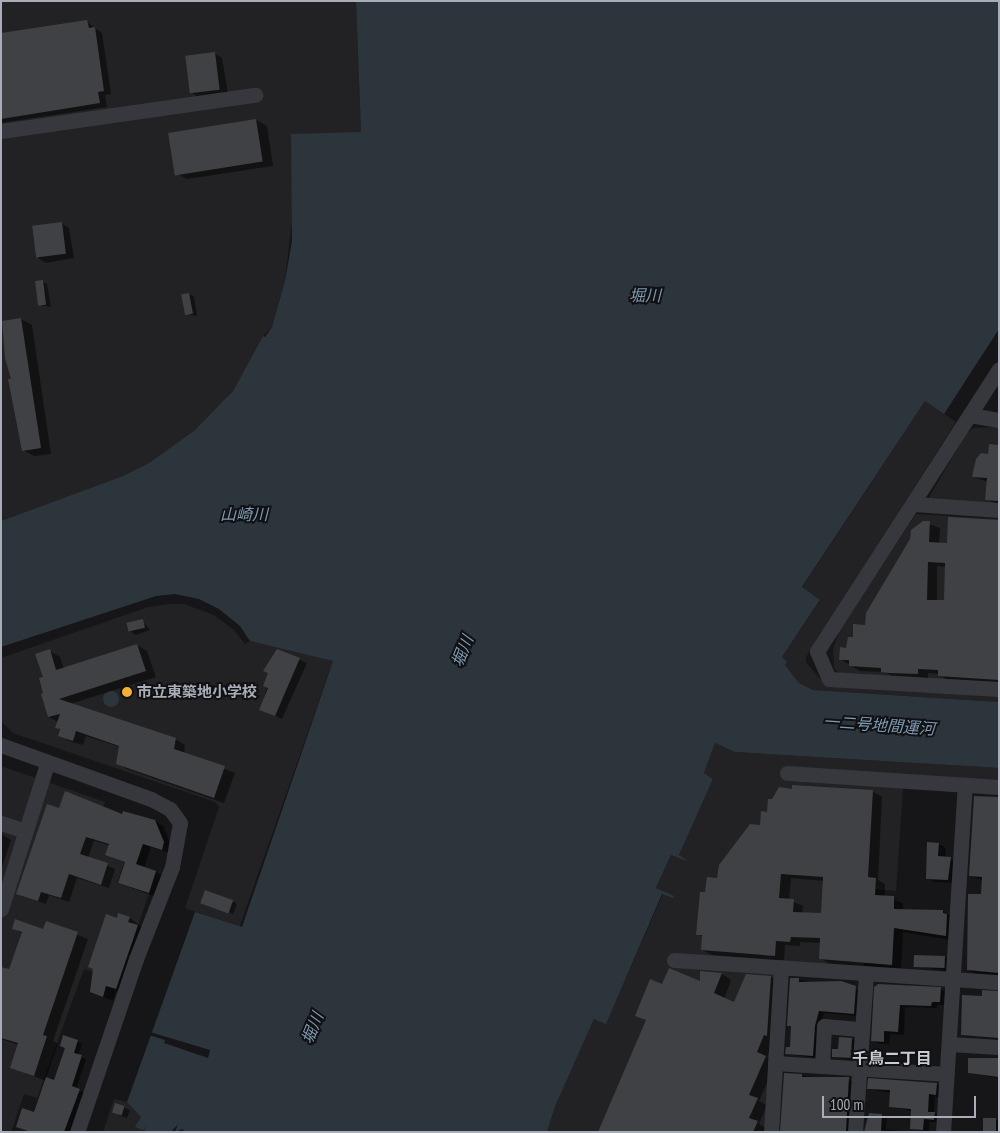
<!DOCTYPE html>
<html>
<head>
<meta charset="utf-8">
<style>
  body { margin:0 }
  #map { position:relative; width:1000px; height:1133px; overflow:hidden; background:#161618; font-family:"PT Sans Narrow","Noto Sans JP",sans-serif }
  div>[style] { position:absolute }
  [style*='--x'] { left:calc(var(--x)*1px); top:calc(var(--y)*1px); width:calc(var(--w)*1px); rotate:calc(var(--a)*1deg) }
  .built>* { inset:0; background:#222225 }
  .water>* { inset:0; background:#2c353c }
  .round { border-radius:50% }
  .pier>* { inset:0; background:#161618 }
  .shadow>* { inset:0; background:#0007 }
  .building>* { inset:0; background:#404145; transform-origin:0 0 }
  .minor>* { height:15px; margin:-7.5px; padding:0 7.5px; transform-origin:7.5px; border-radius:7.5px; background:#37383d }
  .dots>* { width:14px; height:14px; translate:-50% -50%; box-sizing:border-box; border:2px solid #111113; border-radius:50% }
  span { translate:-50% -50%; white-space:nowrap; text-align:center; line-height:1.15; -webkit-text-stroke:4px #111113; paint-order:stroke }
  .poi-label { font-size:15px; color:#a8adb8; font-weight:700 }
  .left { translate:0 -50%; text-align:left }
  .water-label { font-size:16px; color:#7f9bb3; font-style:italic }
  .neighbourhood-label { font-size:16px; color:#c9ccd4; font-weight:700 }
  .frame { position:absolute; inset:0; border:2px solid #a8adb8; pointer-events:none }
  .scale { position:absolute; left:822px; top:1096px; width:154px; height:22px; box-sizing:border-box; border:2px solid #a8adb8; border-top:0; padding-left:6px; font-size:15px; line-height:18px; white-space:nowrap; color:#a8adb8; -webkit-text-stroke:4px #111113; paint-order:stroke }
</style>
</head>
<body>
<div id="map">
  <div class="built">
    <div style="clip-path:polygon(1px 1px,356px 1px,361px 132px,293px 211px,285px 281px,272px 327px,263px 336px,233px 391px,219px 407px,195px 430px,149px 463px,123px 476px,1px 521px)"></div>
    <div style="clip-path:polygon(925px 401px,956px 422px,806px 657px,806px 662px,821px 680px,829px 682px,999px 694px,999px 702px,813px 690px,799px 683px,785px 665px,782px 657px,820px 601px,802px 588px)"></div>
    <div style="clip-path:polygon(999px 427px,999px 504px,928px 499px,965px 436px,973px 428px)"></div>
    <div style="clip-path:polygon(916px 514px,999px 519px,999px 684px,839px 676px,834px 667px,833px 649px,839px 631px)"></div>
    <div style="clip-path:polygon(170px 604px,184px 604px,214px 615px,234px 630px,245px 644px,250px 641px,333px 661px,239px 928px,185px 908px,219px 807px,215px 802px,13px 733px,1px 721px,1px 658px,148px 607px)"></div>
    <div style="clip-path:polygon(715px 743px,735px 752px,999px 768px,999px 781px,786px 768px,786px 781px,903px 788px,896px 891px,874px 889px,869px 895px,864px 966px,671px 966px,778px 974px,767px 1132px,547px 1132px,554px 1106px,594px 1019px,606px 1023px,663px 894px,674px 898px,656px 889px,671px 855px,688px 862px,679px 855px,713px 779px,704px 773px)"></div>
    <div style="clip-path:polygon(1px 766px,105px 802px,92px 840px,128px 851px,117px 883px,149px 894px,119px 980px,84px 969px,37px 1098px,24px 1094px,11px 1132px,1px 1132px)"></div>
    <div style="clip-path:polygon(114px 1099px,127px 1102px,141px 1117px,144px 1127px,148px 1124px,145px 1130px,149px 1132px,103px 1132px)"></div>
  </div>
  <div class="water">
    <div style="clip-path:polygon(356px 1px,999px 1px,999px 329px,944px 414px,925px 401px,802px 587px,820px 600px,782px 657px,787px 662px,785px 665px,799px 683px,813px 690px,999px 702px,999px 768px,735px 752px,715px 743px,704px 773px,713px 779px,679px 855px,689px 862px,671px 855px,656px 888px,674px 896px,673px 898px,662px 894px,606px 1024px,594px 1019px,555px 1106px,547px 1132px,184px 1132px,183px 1129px,175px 1132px,178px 1124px,171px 1132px,149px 1132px,144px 1130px,148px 1124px,143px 1130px,135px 1127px,141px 1117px,127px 1102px,195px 912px,242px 927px,333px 661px,250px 641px,240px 626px,219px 609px,199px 599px,175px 594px,156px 596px,1px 647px,1px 521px,123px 476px,149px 463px,195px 430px,233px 391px,263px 336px,265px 337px,272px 327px,285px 281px,292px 241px,291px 134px,361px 132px)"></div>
    <div class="round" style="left:103px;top:691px;width:16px;height:16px"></div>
  </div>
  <div class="pier">
    <div style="clip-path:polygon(150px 1032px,210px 1050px,208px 1058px,164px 1043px,165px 1040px,149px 1035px)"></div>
  </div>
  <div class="shadow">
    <div style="clip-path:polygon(87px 22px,102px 33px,111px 94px,105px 95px,107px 107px,1px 123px,1px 34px)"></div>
    <div style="clip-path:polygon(214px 53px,222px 58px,228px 94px,200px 98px,192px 93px)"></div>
    <div style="clip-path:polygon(256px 120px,267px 126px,273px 166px,187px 179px,176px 173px)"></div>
    <div style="clip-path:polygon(61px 223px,69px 228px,74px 258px,46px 263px,38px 258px)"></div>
    <div style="clip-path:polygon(42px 281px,47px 284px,51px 307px,39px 305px)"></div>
    <div style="clip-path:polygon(189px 294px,194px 297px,197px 316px,186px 314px,183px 295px)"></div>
    <div style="clip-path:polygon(21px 319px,32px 325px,51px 454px,34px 456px,23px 450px,17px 426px,12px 380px)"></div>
    <div style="clip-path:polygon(999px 446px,999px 505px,987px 499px,988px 482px,973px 477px)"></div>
    <div style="clip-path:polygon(evenodd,999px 521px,999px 684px,949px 681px,939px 674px,928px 673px,928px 679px,892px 676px,885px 672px,860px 671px,840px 659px,866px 626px,923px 522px,940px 528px,939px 544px,948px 545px,999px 521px,937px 566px,947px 567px,945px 602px,937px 601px,937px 566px)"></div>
    <div style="clip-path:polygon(142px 620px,150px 630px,136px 635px,131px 632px)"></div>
    <div style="clip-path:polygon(137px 645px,147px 651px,156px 677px,70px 704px,175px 739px,185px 745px,184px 754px,235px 773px,224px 803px,127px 769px,117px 763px,120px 747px,86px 736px,83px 745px,69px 741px,60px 735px,58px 722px,49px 717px,44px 678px,50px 651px,60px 657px,64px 669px)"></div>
    <div style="clip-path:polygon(277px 651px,307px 663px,282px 719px,261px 709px)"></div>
    <div style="clip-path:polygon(evenodd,793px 790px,872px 791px,882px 797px,878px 880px,885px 884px,885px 897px,903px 903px,903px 910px,943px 911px,953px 917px,955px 941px,903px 932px,901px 970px,830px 964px,820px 958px,821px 943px,800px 942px,800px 946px,785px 945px,784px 961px,712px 955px,702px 950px,703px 937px,698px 934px,707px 894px,762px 826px,769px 813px,793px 790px,791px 878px,824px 881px,823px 915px,802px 914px,803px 906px,789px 900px,791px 878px)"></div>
    <div style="clip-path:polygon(999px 799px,999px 976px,976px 974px,968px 970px,983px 880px,970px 876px)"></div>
    <div style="clip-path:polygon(60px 809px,122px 816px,155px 821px,163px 826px,172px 848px,170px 853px,151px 847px,144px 868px,164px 876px,157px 897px,119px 883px,126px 863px,107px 855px,110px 845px,94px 840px,88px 858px,115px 869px,109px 888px,77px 878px,69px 902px,49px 895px,46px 904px,17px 893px)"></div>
    <div style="clip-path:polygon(1px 834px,11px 840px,1px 870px)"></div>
    <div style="clip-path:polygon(939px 844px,946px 848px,945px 858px,958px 862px,955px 883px,934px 882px,927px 878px)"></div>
    <div style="clip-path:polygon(232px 901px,237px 904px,233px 914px,202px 902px)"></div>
    <div style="clip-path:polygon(130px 918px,147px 931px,125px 994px,116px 991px,113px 1001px,91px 992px,117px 919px)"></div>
    <div style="clip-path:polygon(46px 923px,88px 939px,53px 1041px,58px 1044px,46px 1078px,55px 1081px,77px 1041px,82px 1044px,78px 1056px,86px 1059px,76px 1089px,85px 1093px,71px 1132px,29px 1132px,46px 1081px,11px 1067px,19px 1045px,1px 1039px,1px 968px,10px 971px,23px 934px,13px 928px,44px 930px)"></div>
    <div style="clip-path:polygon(944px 957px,949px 959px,948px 971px,915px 966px)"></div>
    <div style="clip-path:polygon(722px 974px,731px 980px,724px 999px,735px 1004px,771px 977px,781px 983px,774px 1040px,767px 1057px,776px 1063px,759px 1101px,767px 1105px,759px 1124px,767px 1128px,765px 1132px,601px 1132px,647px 1021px,637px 1016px,663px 986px,701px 983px)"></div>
    <div style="clip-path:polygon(799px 980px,860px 990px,858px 1016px,824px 1013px,819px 1029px,818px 1058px,786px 1054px,791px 1048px,792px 1028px,788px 1025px)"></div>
    <div style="clip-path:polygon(876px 988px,941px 989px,946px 992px,946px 1005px,937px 1005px,937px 1008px,905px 1007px,904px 1035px,890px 1034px,889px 1044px,879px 1044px,873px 1040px)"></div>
    <div style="clip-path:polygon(999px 994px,999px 1039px,962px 1035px,983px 997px)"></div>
    <div style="clip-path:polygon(852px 1039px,856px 1041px,854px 1060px,833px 1057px)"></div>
    <div style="clip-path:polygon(999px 1057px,999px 1078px,969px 1073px,994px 1059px)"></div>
    <div style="clip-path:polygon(785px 1074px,853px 1081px,850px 1132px,785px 1132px)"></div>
    <div style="clip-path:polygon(936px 1084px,942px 1087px,942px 1097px,935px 1097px,934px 1113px,940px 1116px,940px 1122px,929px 1122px,929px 1132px,912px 1129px,912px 1111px,890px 1106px,891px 1093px,869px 1089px)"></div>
    <div style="clip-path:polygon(116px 1104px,130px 1110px,127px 1118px,118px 1115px)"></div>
    <div style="clip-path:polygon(870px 1114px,887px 1118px,886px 1129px,910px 1132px,864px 1132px)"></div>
    <div style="clip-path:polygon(984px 1119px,999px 1121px,999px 1132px,983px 1132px)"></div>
  </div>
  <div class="building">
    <div style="clip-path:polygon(87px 20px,89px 28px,95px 27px,104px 91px,98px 92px,100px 103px,1px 119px,1px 33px)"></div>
    <div style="left:215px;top:52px;width:38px;height:30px;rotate:83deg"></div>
    <div style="left:256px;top:119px;width:43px;height:89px;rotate:81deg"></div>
    <div style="left:62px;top:222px;width:32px;height:30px;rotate:83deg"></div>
    <div style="left:43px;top:280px;width:25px;height:8px;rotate:83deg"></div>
    <div style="left:189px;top:293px;width:21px;height:8px;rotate:79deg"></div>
    <div style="clip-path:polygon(21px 318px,41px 448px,22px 451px,8px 379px,11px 379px,5px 358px,2px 321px)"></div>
    <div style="clip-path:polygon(989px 444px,999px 445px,999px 501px,985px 500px,987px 478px,972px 477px,976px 459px,981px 453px,988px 454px)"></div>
    <div style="clip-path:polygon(evenodd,948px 517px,999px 520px,999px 680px,938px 676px,938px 670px,918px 669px,918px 674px,889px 673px,881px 672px,881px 668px,849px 666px,849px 660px,839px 660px,840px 647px,846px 648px,848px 637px,853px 637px,853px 624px,865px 625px,866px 613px,910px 539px,911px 530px,923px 521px,930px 521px,929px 542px,947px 543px,948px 517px,928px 562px,945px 563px,944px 600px,927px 600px,928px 562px)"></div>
    <div style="left:143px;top:619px;width:9px;height:17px;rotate:77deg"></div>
    <div style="clip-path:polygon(137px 644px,146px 671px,59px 699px,176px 738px,174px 749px,225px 766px,214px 798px,116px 764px,119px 746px,76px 731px,73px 741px,58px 736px,60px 729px,55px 728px,60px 714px,48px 717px,41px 694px,43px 693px,39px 678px,43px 677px,35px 654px,50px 649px,56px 670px)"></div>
    <div style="clip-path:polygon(277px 649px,300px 658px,275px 716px,259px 710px,268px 688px,263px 686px,268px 673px,263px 671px)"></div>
    <div style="clip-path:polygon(evenodd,792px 785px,873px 790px,868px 877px,876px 878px,875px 895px,894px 896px,894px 909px,943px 910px,943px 913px,947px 914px,946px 936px,894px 928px,892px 965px,819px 959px,820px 938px,791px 937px,790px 942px,776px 941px,775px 956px,701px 950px,702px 935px,696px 935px,700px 892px,705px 892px,707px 877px,717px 878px,719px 865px,750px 824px,760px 825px,761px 811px,767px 812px,768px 799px,772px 799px,779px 787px,792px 789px,792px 785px,781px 874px,823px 877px,821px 913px,793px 912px,794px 899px,779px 898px,781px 874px)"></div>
    <div style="clip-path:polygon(65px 791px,122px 814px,123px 811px,155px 820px,164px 842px,162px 850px,143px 844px,136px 864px,156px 871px,149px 893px,118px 883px,125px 862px,105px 855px,109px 844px,86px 837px,80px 854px,108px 863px,101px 885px,69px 874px,61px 898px,41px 892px,38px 901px,16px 894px,47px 804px,59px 808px)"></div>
    <div style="clip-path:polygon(974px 796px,999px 797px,999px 973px,967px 970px,968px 894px,981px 894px,982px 877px,969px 876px)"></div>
    <div style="clip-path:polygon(927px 842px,939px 843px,938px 856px,951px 857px,948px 880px,926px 879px)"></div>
    <div style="left:205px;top:890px;width:30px;height:14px;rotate:20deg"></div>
    <div style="clip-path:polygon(118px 913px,130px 917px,128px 922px,138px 925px,116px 989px,106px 986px,103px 997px,90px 992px,93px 969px,88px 967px,106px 914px,117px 918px)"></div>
    <div style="clip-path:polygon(15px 919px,43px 929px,46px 921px,78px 932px,43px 1035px,47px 1036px,34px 1076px,10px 1068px,18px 1043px,1px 1038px,1px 967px,9px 969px,22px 932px,12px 929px)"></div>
    <div style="left:914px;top:955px;width:31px;height:12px;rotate:2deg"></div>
    <div style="clip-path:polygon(669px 968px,700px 981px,700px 971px,722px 973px,714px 993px,734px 1002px,746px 974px,771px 976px,767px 1036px,764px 1035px,757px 1052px,766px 1056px,749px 1095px,758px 1098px,749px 1118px,758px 1121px,753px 1132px,598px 1132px,646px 1020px,635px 1016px,650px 979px,662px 984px)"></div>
    <div style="clip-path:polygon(790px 978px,799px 978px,799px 982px,841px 981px,856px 986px,854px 1014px,819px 1011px,815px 1026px,813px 1056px,785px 1054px,786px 1047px,790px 1047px,791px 1026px,787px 1026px)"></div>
    <div style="clip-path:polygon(878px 984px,941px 987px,940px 1002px,932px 1002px,931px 1006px,900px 1005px,898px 1032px,884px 1031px,884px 1042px,871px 1041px,874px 987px)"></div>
    <div style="clip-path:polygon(982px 990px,999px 991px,998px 1038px,961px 1035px,962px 995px,982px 996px)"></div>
    <div style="clip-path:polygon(63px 1035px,78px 1040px,74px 1053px,82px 1055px,72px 1086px,80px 1089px,64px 1132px,31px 1132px,16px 1127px,22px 1108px,34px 1112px,46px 1077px,54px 1080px,65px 1048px,60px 1046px)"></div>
    <div style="clip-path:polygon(839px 1037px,852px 1038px,851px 1058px,832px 1057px,832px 1049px,838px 1049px)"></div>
    <div style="clip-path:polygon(968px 1058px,999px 1058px,999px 1077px,968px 1073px)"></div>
    <div style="clip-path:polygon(784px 1073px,802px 1074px,802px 1077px,849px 1077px,846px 1131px,780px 1131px)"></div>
    <div style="clip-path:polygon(868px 1078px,937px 1083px,936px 1095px,929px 1094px,928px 1112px,935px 1112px,934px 1120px,924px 1119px,923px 1130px,910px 1129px,911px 1109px,889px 1107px,890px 1090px,867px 1089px)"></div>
    <div style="left:115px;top:1103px;width:10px;height:10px;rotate:17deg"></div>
    <div style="clip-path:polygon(869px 1113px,882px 1114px,881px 1132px,864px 1132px)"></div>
    <div style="left:983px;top:1118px;width:13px;height:14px"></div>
  </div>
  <div class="minor">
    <div style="--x:1;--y:131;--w:257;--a:-8.1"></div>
    <div style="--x:999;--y:369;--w:336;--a:122.8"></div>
    <div style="--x:817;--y:651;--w:30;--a:67"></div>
    <div style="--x:829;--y:679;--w:170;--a:3.4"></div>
    <div style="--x:970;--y:415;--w:29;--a:10"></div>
    <div style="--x:914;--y:504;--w:85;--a:4"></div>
    <div style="--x:1;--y:745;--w:159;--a:19.8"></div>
    <div style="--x:151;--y:799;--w:21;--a:28"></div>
    <div style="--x:170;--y:809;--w:17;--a:54"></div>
    <div style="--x:180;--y:823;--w:45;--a:100.3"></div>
    <div style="--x:172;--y:867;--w:99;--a:111.4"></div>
    <div style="--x:136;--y:959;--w:183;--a:108.8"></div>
    <div style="--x:787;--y:773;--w:212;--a:3.8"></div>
    <div style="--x:1;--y:823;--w:26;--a:18"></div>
    <div style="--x:1;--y:909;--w:152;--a:-72.4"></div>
    <div style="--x:674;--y:960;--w:326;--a:3.9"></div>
    <div style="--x:949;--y:1044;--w:50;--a:3.4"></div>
    <div style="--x:775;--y:1063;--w:172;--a:3.7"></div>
    <div style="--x:822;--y:1066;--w:40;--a:-87.1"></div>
    <div style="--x:824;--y:1026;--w:38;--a:5"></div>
    <div style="--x:771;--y:1132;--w:165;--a:-86.5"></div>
    <div style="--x:855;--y:1132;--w:159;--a:-86"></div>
    <div style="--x:943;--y:1132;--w:348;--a:-86.4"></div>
  </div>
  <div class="dots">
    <div style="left:127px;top:692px;background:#f2b134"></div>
  </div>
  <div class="poi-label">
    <span class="left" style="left:137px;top:692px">市立東築地小学校</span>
  </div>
  <div class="water-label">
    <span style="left:645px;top:295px">堀川</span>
    <span style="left:244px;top:514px">山崎川</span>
    <span style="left:462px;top:651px;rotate:-68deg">堀川</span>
    <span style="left:879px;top:725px;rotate:4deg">一二号地間運河</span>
    <span style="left:312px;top:1028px;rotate:-68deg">堀川</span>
  </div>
  <div class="neighbourhood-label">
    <span style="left:892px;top:1058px">千鳥二丁目</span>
  </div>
  <div class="frame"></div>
  <div class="scale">100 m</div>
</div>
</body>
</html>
